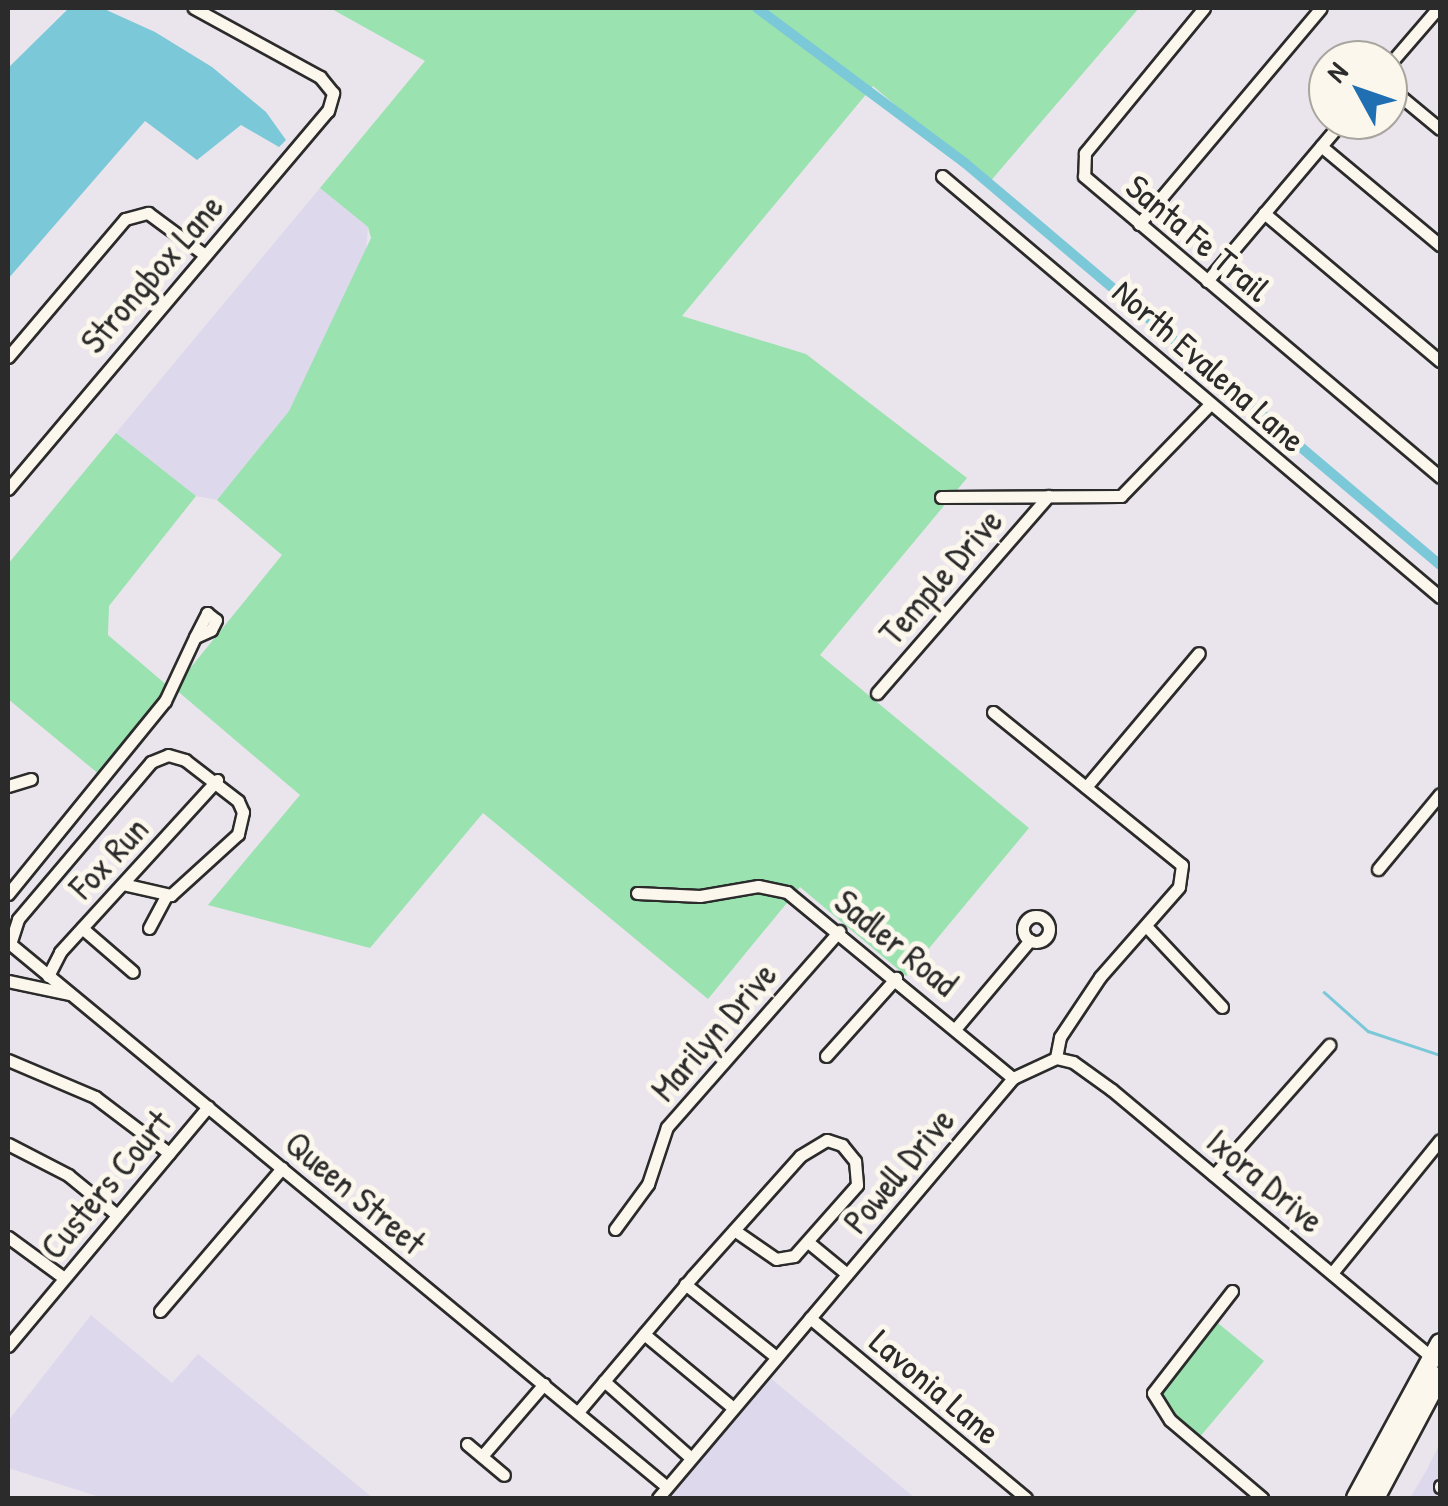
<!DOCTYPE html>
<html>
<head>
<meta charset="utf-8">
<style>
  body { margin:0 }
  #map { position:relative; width:1448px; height:1506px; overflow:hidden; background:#eae5ec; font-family:"Patrick Hand",sans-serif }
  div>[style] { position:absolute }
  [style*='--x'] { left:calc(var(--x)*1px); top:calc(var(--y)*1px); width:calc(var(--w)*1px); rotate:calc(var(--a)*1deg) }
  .built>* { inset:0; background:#ded8ec }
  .green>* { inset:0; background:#9ae2b0 }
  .water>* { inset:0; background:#7bc8d9 }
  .stream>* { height:2.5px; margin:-1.25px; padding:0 1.25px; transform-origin:1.25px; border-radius:1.25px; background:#7bc8d9 }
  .canal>* { height:10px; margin:-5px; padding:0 5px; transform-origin:5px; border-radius:5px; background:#7bc8d9 }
  .roads { filter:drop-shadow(2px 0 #2b2b2b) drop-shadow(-2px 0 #2b2b2b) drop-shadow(0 2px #2b2b2b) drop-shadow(0 -2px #2b2b2b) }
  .minor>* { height:11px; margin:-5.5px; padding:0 5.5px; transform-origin:5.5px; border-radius:5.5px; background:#fbf7ec }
  .minor>.ring { margin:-5.5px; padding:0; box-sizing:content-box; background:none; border:11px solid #fbf7ec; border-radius:50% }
  .primary>* { height:18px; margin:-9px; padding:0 9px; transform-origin:9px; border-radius:9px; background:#fbf7ec }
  span { translate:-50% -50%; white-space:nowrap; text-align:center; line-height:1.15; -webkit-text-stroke:10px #fbf7ec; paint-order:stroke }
  .street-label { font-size:35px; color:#2b2b2b }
  .frame { position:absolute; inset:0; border:10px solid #2b2b2b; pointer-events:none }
  .north { position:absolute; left:1308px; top:40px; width:100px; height:100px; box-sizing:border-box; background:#fbf7ec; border:2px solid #a8a59f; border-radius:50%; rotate:310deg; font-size:28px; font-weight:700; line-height:40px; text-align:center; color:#2b2b2b }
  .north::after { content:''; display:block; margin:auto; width:35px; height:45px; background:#1f6fb2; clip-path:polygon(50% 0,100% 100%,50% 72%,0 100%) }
</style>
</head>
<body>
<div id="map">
  <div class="built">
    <div style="clip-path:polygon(320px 188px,368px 227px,366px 254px,289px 411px,217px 500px,196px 496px,116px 433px)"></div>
    <div style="clip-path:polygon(91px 1315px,172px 1383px,198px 1354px,373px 1498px,103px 1498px,8px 1468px,8px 1421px)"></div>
    <div style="clip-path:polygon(768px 1376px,915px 1498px,656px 1498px)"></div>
    <div style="clip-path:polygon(1440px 1443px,1440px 1498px,1410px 1498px,1426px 1471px)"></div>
  </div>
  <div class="green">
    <div style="clip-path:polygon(330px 8px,1139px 8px,988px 184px,873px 86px,682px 316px,806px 354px,967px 478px,820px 655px,1029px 828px,906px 976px,800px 887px,708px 999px,483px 813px,370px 948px,208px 905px,300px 795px,174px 688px,282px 555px,217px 500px,289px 411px,371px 238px,368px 227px,320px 188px,425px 61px)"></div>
    <div style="clip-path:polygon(116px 433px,196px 496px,109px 606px,108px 635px,169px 687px,100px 775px,8px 699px,8px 564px)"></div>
    <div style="clip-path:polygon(1213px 1319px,1264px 1361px,1198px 1439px,1160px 1404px,1159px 1386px)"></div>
  </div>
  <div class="water">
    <div style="clip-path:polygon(69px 8px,102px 8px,155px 32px,212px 67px,266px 112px,286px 140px,279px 147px,241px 125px,197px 160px,145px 121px,8px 279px,8px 68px)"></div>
  </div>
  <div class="stream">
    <div style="--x:1324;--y:992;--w:59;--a:41.6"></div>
    <div style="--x:1368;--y:1031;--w:76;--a:18.4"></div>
  </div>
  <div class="canal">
    <div style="--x:757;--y:8;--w:259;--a:36.7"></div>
    <div style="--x:965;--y:163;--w:622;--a:40.24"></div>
  </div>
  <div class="roads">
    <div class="minor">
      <div style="--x:1204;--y:8;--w:188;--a:129.4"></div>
      <div style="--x:1085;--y:153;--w:23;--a:92"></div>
      <div style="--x:1084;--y:176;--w:466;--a:40.2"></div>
      <div style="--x:1388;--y:66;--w:77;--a:-49.2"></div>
      <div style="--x:1388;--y:86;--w:67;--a:39.6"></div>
      <div style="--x:1321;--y:146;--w:155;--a:39.8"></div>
      <div style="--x:942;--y:176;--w:652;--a:40.21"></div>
      <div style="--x:1264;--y:213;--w:230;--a:40.1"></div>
      <div style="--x:1139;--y:224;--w:282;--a:-49.9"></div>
      <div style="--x:1207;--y:281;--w:211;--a:-49.8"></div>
      <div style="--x:8;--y:357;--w:181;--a:-49.7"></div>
      <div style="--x:125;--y:219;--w:24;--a:-15"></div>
      <div style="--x:148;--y:213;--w:71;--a:36.4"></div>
      <div style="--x:8;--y:489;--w:495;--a:-49.8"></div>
      <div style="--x:328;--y:111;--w:19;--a:-74"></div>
      <div style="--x:333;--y:93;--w:21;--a:-129"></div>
      <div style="--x:320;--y:77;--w:144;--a:-151.3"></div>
      <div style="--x:941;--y:497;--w:180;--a:-0.3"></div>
      <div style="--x:1121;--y:496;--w:128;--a:-45.9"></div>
      <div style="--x:207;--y:613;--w:11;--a:38"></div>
      <div style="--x:216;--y:620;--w:11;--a:117"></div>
      <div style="--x:211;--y:630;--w:17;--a:156"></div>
      <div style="--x:195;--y:637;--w:27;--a:-63"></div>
      <div style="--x:877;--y:693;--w:261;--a:-49"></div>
      <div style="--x:993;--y:712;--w:243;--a:39"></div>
      <div style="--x:1182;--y:865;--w:22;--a:98"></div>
      <div style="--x:1179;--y:887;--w:120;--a:131.3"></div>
      <div style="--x:1100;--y:977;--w:72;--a:123.7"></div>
      <div style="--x:1060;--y:1037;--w:21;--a:101"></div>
      <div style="--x:8;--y:786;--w:24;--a:-17"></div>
      <div style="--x:1086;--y:787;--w:175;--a:-49.9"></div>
      <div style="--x:1378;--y:869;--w:97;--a:-50.4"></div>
      <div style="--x:637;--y:893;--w:63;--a:2.7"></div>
      <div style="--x:700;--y:896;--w:59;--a:-9.8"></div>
      <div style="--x:758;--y:886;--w:30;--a:12"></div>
      <div style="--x:787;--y:892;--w:293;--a:39.5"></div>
      <div style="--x:8;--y:894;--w:249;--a:-50.9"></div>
      <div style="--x:165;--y:701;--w:71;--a:-64.9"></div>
      <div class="ring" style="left:1023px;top:916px;width:15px;height:15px"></div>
      <div style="--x:1146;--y:926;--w:111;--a:46.8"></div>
      <div style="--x:82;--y:928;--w:67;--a:40.8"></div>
      <div style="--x:149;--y:928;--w:36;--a:-62"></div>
      <div style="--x:8;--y:942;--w:855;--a:39.59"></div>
      <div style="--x:10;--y:944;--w:26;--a:-72"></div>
      <div style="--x:18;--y:919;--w:206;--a:-49.7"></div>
      <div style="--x:151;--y:762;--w:18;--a:-22"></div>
      <div style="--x:168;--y:755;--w:18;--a:16"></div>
      <div style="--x:185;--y:760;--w:67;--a:37.7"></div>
      <div style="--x:238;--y:801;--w:12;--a:66"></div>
      <div style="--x:243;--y:812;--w:23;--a:103"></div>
      <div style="--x:238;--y:834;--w:91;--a:137.7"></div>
      <div style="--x:171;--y:895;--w:49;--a:-167.1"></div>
      <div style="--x:48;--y:976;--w:27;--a:-63"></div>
      <div style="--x:60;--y:952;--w:233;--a:-47.6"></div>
      <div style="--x:8;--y:981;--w:62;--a:12"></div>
      <div style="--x:956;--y:1028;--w:115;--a:-49.9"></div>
      <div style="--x:826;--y:1056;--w:105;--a:-48.1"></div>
      <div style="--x:8;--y:1060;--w:95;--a:23"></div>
      <div style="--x:95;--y:1097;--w:93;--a:37.1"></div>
      <div style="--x:8;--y:1144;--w:68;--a:27.3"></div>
      <div style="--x:68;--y:1175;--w:63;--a:39.2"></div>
      <div style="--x:1214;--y:1175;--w:174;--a:-48.5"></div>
      <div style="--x:615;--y:1229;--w:56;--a:-53.7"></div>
      <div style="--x:648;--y:1184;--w:60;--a:-71.6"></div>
      <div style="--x:667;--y:1127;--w:261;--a:-48.7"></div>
      <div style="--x:8;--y:1237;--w:69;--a:36.2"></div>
      <div style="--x:808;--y:1242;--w:50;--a:39.4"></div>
      <div style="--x:1332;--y:1273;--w:171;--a:-50.9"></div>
      <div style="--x:685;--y:1284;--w:117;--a:38.7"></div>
      <div style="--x:1232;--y:1291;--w:129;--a:127.8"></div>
      <div style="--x:1153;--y:1393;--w:32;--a:58"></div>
      <div style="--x:1170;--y:1420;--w:121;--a:40.3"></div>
      <div style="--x:160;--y:1311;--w:188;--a:-49.5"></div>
      <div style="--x:810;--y:1318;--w:281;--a:39.8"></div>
      <div style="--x:644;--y:1334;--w:116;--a:39.7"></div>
      <div style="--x:8;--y:1346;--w:312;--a:-50.1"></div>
      <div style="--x:604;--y:1381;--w:116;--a:41.5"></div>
      <div style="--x:578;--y:1412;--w:177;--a:-49.8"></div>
      <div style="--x:692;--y:1277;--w:162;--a:-48.2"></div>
      <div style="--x:800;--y:1156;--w:31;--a:-31"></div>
      <div style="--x:827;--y:1140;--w:16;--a:18"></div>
      <div style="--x:842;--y:1145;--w:21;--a:51"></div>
      <div style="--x:855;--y:1161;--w:24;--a:85"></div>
      <div style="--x:857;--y:1185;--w:95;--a:131.6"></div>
      <div style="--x:794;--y:1256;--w:18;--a:171"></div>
      <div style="--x:776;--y:1259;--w:51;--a:-145.4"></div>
      <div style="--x:467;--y:1444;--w:48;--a:40"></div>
      <div style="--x:482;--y:1456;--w:95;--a:-49.3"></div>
      <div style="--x:1440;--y:1487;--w:1;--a:-90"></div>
      <div style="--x:658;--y:1498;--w:550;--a:-49.79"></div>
      <div style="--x:1013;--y:1078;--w:47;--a:-24.9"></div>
      <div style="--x:1056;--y:1058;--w:17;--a:13"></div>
      <div style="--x:1073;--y:1062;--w:48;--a:35.7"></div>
      <div style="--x:1112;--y:1090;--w:417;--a:39.9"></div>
    </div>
    <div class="primary">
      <div style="--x:1356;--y:1498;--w:176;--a:-61.5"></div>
      <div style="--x:1375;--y:1498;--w:138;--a:-62"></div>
    </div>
  </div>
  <div class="street-label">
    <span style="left:1198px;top:238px;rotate:40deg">Santa Fe Trail</span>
    <span style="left:152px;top:274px;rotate:-49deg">Strongbox Lane</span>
    <span style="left:1209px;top:366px;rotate:41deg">North Evalena Lane</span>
    <span style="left:941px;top:577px;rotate:-49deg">Temple Drive</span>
    <span style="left:109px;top:858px;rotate:-47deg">Fox Run</span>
    <span style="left:896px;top:943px;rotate:39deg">Sadler Road</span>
    <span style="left:714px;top:1032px;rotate:-49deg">Marilyn Drive</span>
    <span style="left:899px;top:1171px;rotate:-50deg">Powell Drive</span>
    <span style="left:1265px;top:1181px;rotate:40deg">Ixora Drive</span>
    <span style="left:106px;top:1185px;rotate:-50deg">Custers Court</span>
    <span style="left:355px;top:1193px;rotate:40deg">Queen Street</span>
    <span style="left:935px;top:1387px;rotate:40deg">Lavonia Lane</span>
  </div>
  <div class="frame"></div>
  <div class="north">N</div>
</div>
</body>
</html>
